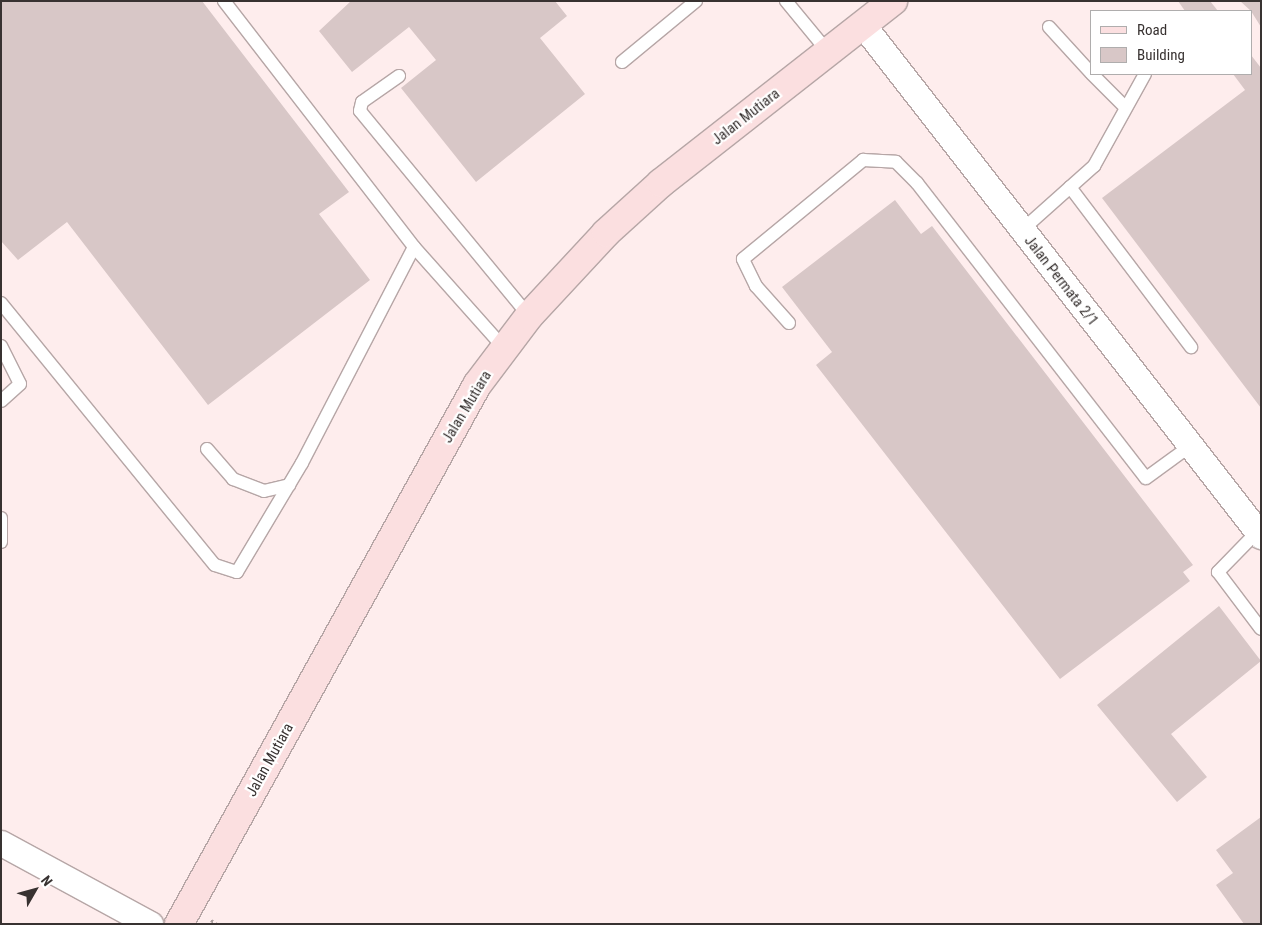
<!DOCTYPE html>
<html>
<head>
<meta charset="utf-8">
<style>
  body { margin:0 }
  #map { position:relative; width:1262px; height:925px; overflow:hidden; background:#feeded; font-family:"Roboto Condensed",sans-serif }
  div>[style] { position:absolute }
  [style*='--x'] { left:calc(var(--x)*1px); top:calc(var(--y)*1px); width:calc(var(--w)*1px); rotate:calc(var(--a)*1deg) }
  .building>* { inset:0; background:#d8c7c7 }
  .path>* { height:3px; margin-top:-1.5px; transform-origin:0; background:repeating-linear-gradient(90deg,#a99d9c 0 2.5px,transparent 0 5px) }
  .roads { filter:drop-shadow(1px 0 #b6a6a6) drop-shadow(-1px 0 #b6a6a6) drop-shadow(0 1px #b6a6a6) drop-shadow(0 -1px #b6a6a6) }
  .service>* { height:12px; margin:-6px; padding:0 6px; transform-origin:6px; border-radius:6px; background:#fff }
  .minor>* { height:25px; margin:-12.5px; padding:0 12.5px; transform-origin:12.5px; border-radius:12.5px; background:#fff }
  .secondary>* { height:28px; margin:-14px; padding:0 14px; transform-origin:14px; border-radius:14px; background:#fbdfe0 }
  span { translate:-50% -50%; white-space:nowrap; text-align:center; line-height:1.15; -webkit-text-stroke:4.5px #fff; paint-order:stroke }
  .street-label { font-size:15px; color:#383231 }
  .frame { position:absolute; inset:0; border:2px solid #383231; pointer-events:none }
  .legend { position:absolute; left:1090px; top:10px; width:162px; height:65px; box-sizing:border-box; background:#fff; border:1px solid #afadad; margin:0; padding:6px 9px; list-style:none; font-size:15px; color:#383231 }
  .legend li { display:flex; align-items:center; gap:10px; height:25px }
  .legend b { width:25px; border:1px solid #afadad }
  .north { position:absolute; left:10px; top:865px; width:50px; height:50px; -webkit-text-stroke:4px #fff; paint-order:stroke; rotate:52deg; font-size:14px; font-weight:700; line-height:20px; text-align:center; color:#383231 }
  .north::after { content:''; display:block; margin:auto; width:18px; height:22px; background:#383231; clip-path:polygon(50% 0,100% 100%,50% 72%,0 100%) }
</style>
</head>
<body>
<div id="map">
  <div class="building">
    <div style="clip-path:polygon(1px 1px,202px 1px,349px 192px,319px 214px,370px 280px,208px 405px,67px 222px,18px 260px,1px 241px)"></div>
    <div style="clip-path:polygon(351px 1px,555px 1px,567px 16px,540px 38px,585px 94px,476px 182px,401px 88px,436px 60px,409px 27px,352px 72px,319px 31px)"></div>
    <div style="clip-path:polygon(1178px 1px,1210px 1px,1218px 11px,1185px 11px)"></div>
    <div style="clip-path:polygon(1240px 1px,1261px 1px,1261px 27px,1251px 11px)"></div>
    <div style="clip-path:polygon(1251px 55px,1261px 68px,1261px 408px,1102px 198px,1245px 90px,1233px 74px,1251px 74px)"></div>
    <div style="clip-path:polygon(895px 200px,921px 234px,932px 226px,1193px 565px,1183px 572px,1190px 581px,1060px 679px,816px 365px,832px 352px,782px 287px)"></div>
    <div style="clip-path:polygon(1219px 606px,1261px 661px,1171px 734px,1207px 777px,1177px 802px,1097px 705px)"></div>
    <div style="clip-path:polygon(1261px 817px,1261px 924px,1244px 924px,1216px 885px,1233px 873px,1216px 850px)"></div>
  </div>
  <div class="path">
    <div style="--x:211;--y:920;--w:7;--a:34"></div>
  </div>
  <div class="roads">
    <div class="service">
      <div style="--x:224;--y:1;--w:311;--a:52.3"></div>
      <div style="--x:414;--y:247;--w:137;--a:48.3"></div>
      <div style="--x:786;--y:1;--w:66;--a:50.5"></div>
      <div style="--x:1049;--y:27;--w:62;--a:47.6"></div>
      <div style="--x:622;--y:62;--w:96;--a:-39.5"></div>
      <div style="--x:1092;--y:74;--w:47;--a:45"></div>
      <div style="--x:399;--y:76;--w:45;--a:144.9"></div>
      <div style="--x:362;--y:102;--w:9;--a:103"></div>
      <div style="--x:360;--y:111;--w:266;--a:50.5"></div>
      <div style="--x:1070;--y:187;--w:201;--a:52.9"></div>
      <div style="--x:1021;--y:231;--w:98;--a:-41.7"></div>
      <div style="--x:1094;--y:166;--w:105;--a:-61"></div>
      <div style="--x:1;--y:303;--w:338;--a:50.8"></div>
      <div style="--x:215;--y:565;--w:23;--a:18"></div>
      <div style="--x:237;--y:572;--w:127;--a:-59.2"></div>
      <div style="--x:302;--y:463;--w:243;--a:-62.6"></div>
      <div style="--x:789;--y:323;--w:50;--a:-131.7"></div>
      <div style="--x:756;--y:286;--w:30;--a:-116"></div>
      <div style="--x:743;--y:259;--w:156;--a:-39.5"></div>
      <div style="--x:863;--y:160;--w:33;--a:3"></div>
      <div style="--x:896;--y:162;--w:30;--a:45"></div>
      <div style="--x:917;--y:183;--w:373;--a:52.2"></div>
      <div style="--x:1146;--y:478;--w:54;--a:-36"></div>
      <div style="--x:1;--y:346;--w:42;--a:63.4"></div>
      <div style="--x:20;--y:384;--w:25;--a:138"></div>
      <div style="--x:207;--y:449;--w:40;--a:49"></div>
      <div style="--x:233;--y:479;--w:33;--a:21"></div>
      <div style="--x:264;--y:491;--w:26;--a:-13"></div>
      <div style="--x:1;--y:518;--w:24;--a:90"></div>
      <div style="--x:1257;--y:532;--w:56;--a:134.3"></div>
      <div style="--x:1218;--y:572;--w:71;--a:53"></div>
    </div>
    <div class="minor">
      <div style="--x:863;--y:25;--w:648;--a:52.09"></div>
      <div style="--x:1;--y:843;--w:170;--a:28.5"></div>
    </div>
    <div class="secondary">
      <div style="--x:179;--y:924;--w:616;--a:-61.06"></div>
      <div style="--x:477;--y:385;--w:86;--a:-53"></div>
      <div style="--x:529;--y:316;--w:113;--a:-47.1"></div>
      <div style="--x:606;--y:233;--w:74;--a:-42.3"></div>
      <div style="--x:661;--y:183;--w:295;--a:-38.1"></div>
    </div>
  </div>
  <div class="street-label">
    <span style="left:746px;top:117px;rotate:-38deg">Jalan Mutiara</span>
    <span style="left:1061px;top:281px;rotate:52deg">Jalan Permata 2/1</span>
    <span style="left:467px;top:407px;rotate:-59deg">Jalan Mutiara</span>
    <span style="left:270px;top:760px;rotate:-61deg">Jalan Mutiara</span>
  </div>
  <div class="frame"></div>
  <ul class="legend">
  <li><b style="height:6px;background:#fbdfe0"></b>Road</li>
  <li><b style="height:14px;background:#d8c7c7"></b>Building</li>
  </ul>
  <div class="north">N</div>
</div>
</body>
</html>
